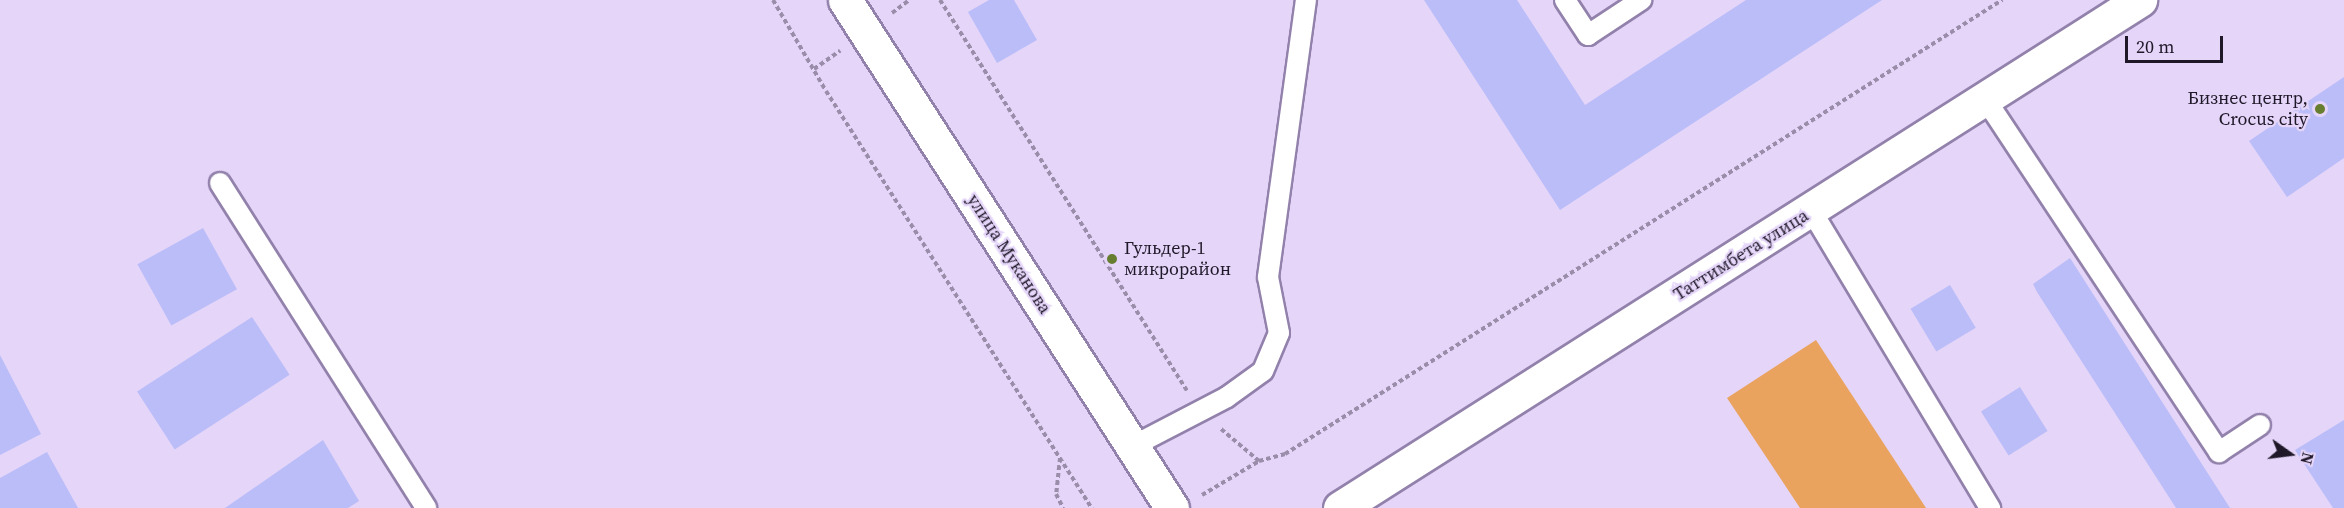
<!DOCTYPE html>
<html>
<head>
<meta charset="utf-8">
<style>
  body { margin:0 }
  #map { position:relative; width:2344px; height:508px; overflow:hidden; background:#e4d5f9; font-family:"Source Serif 4",serif }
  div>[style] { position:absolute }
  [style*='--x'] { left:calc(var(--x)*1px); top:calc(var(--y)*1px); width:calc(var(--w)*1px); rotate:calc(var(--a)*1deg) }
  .green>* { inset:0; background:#eaa35f }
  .building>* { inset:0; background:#bbbdf8; transform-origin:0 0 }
  .path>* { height:4px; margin-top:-2px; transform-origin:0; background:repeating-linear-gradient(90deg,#998da9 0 4.5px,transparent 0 7.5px) }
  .roads { filter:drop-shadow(2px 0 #9281ab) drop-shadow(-2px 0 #9281ab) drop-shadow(0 2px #9281ab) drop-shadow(0 -2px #9281ab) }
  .lane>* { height:20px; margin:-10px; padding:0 10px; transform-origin:10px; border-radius:10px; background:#fff }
  .secondary>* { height:33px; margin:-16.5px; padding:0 16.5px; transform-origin:16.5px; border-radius:16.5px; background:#fff }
  .dots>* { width:16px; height:16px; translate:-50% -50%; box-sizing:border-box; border:3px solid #e4d5f9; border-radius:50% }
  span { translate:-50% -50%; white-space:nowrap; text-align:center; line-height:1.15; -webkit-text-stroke:4.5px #e4d5f9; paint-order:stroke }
  .poi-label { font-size:18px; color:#1f1828 }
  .right { translate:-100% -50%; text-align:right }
  .left { translate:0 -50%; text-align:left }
  .street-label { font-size:18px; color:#1f1828 }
  .north { position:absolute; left:2260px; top:424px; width:60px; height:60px; -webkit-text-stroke:4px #e4d5f9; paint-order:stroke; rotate:104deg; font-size:16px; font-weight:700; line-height:24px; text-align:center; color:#1f1828 }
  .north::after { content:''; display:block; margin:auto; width:21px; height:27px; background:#1f1828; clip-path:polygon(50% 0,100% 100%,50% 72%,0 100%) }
  .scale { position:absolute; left:2125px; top:36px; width:98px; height:27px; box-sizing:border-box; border:3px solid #1f1828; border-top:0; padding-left:8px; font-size:18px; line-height:21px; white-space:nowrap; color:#1f1828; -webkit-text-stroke:4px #e4d5f9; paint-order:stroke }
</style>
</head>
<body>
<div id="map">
  <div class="green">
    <div style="clip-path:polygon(1816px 340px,1926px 508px,1800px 508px,1727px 398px)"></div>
  </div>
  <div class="building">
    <div style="clip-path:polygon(989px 0,1014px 0,1037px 40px,997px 63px,968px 12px)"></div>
    <div style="clip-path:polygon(1424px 0,1517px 0,1585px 105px,1746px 0,1882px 0,1560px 210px)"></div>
    <div style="clip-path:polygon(2344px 77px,2344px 158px,2287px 197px,2249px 141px)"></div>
    <div style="left:203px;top:228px;width:70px;height:75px;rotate:61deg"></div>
    <div style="clip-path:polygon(2070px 258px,2230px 508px,2176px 508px,2037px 292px,2033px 284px)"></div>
    <div style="left:1950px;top:285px;width:50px;height:46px;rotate:59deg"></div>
    <div style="left:252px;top:317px;width:69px;height:137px;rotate:57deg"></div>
    <div style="clip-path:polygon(0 355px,41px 434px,0 455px)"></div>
    <div style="left:2020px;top:387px;width:52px;height:46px;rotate:58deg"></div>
    <div style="clip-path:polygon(2344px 420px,2344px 508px,2333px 508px,2295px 450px)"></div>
    <div style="clip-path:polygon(323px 440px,359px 501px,348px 508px,225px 508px)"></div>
    <div style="clip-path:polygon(47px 452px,78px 508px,0 508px,0 478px)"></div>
  </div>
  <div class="path">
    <div style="--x:773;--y:0;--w:105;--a:59.8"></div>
    <div style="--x:826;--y:91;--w:495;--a:57.5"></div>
    <div style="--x:940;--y:0;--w:462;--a:57.7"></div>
    <div style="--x:892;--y:13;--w:21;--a:-37"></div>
    <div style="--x:814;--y:69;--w:32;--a:-35"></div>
    <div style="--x:1060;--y:458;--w:36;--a:96"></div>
    <div style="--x:1056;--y:494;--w:16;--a:63"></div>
    <div style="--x:1259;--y:461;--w:27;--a:-15"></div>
    <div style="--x:1285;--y:454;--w:849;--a:-32.34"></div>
    <div style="--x:1202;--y:495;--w:66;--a:-30.8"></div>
    <div style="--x:1259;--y:461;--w:50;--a:-139.9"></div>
  </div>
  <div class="roads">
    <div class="lane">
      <div style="--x:1565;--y:0;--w:42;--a:56.7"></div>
      <div style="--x:1588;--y:35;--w:64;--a:-33.4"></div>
      <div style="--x:1984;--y:97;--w:426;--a:56.5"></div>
      <div style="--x:2219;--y:452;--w:49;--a:-33.4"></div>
      <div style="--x:220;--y:183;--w:385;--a:57.6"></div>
      <div style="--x:1811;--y:210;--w:348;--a:59"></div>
      <div style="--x:1133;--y:446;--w:106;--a:-27.5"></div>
      <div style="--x:1227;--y:397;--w:44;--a:-35.8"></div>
      <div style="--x:1263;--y:371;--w:41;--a:-67.2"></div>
      <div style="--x:1279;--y:333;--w:57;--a:-101.1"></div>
      <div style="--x:1268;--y:277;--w:280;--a:-82.2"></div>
    </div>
    <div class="secondary">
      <div style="--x:845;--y:0;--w:604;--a:57.23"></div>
      <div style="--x:1340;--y:508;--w:948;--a:-32.42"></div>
    </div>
  </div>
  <div class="dots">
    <div style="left:2320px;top:109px;background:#677d2f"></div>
    <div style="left:1112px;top:259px;background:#677d2f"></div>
  </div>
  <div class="poi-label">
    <span class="right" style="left:2308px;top:109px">Бизнес центр,<br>Crocus city</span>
    <span class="left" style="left:1124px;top:259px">Гульдер-1<br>микрорайон</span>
  </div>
  <div class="street-label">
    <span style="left:1009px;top:254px;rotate:57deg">улица Муканова</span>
    <span style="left:1741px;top:255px;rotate:-32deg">Таттимбета улица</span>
  </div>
  <div class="north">N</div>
  <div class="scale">20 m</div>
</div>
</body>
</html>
